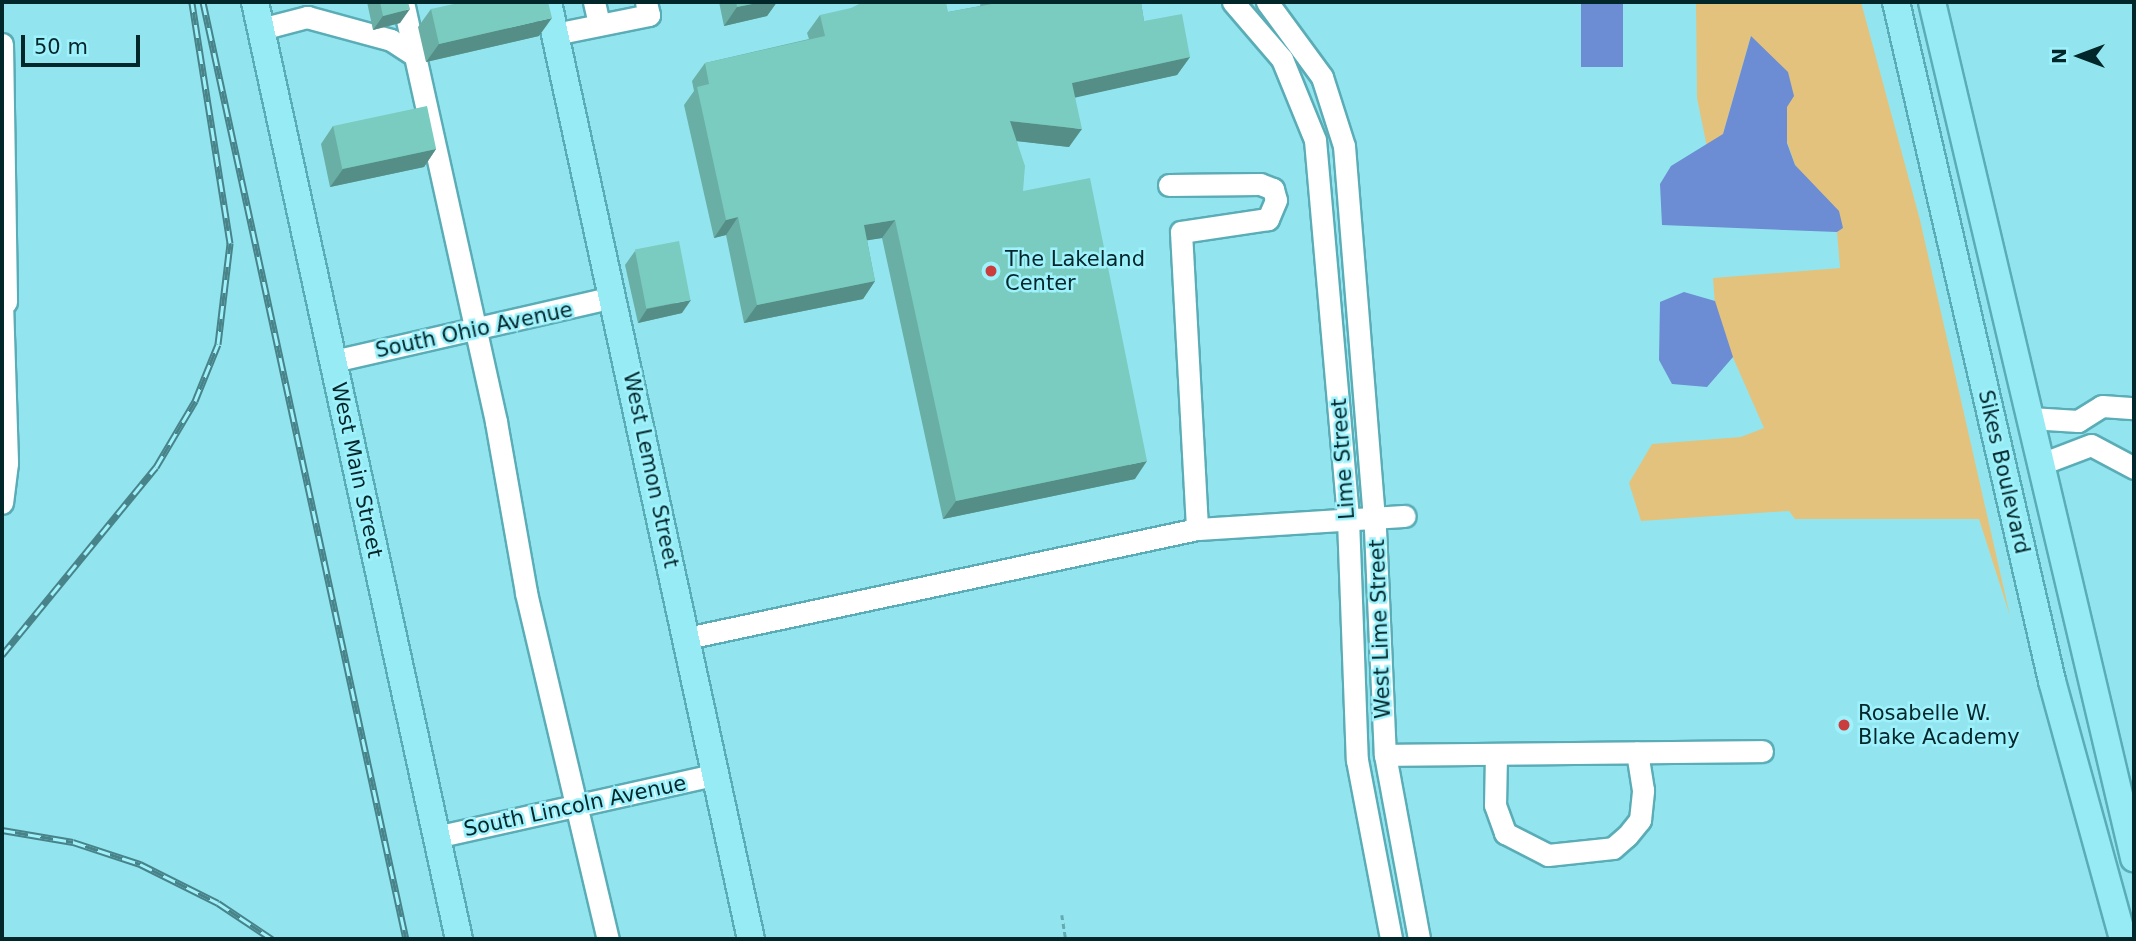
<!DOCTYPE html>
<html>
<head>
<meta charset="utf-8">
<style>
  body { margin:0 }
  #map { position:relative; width:2136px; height:941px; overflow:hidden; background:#92e5ee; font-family:"DejaVu Sans",sans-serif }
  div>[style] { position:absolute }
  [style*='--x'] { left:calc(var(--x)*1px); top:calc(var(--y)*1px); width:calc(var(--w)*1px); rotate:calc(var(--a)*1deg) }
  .green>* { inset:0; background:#e3c27d }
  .water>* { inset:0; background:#6c8cd3; transform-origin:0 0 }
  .path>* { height:2.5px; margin-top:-1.25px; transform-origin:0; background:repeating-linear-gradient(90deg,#65aab1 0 5px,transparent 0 8.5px) }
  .roads { filter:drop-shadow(2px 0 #5aadb6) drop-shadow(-2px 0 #5aadb6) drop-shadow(0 2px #5aadb6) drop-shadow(0 -2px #5aadb6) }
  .minor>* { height:21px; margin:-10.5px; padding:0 10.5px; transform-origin:10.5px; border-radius:10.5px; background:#fff }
  .major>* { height:26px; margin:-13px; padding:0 13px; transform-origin:13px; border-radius:13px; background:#97ebf4 }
  .rail>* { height:7px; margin-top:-3.5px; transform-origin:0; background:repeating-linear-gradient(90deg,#9ff2fc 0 13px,#478389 0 26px); box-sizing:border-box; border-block:2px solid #478389 }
  .wall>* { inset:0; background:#69afa5 }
  .shaded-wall>* { inset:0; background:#558e86 }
  .building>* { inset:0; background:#7acbc0; transform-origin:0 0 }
  .dots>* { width:19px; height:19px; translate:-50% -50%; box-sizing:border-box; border:4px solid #9ff2fc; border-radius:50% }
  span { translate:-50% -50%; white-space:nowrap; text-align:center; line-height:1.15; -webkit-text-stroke:5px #9ff2fc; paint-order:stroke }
  .poi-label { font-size:21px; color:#02272b }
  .left { translate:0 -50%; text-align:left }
  .street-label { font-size:21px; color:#02272b }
  .frame { position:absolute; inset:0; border:4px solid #02272b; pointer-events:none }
  .north { position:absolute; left:2045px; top:21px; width:70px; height:70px; -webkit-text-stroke:5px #9ff2fc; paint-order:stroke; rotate:270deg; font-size:19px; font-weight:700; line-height:28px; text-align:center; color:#02272b }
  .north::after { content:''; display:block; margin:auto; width:24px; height:32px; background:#02272b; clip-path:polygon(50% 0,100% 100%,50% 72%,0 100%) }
  .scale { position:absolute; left:21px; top:35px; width:119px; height:32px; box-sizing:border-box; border:4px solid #02272b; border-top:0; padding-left:9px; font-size:21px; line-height:24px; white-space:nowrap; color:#02272b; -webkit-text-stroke:5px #9ff2fc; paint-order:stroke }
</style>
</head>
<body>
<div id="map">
  <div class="green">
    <div style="clip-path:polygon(1696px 2px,1861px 2px,1920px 220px,2010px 616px,1979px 519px,1795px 519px,1789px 511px,1641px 521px,1629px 483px,1652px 444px,1741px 437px,1764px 428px,1716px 319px,1713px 278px,1840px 268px,1837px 232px,1843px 228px,1795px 165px,1751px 36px,1723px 134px,1707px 147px,1697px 98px)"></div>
  </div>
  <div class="water">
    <div style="left:1581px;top:2px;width:42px;height:65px"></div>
    <div style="clip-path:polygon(1751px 36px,1788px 72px,1794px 96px,1787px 107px,1787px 143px,1795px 165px,1839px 211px,1843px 228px,1837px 232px,1662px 225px,1660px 184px,1671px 166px,1723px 134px)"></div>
    <div style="clip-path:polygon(1684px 292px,1715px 301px,1733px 357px,1707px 387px,1672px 384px,1659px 360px,1660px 302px)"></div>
  </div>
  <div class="path">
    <div style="--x:1062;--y:915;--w:24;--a:81"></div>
  </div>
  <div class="roads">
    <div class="minor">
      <div style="--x:403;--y:2;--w:430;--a:77.5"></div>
      <div style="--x:496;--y:422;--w:174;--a:80"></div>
      <div style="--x:526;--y:593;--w:356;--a:76.7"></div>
      <div style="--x:594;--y:2;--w:23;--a:77"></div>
      <div style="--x:1233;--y:2;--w:75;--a:49.3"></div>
      <div style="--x:1282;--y:59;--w:87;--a:67.8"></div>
      <div style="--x:1315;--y:140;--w:380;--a:85"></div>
      <div style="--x:1348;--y:519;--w:241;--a:87.9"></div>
      <div style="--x:1357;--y:760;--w:182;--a:79.2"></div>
      <div style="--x:1267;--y:2;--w:93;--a:53.7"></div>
      <div style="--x:1322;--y:77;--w:72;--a:72.3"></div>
      <div style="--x:1344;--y:146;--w:384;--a:85.4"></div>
      <div style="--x:1375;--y:529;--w:226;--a:87.5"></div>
      <div style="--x:1385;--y:755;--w:187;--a:79.5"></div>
      <div style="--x:261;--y:29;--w:48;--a:-14.6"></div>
      <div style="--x:307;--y:17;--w:87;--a:15.3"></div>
      <div style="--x:391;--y:40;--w:27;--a:33"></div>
      <div style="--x:555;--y:34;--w:96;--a:-11.4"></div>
      <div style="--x:649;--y:15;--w:13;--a:-103"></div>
      <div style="--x:2;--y:44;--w:258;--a:89.1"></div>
      <div style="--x:1169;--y:185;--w:91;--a:-0.6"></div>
      <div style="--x:1260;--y:184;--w:14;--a:21"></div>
      <div style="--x:1273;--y:189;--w:11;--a:75"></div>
      <div style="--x:1276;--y:200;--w:21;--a:113"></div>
      <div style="--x:1268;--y:219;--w:88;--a:171.5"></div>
      <div style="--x:1181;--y:232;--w:297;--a:86.9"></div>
      <div style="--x:2;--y:302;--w:161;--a:88.2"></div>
      <div style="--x:7;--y:463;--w:40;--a:97.1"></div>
      <div style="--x:334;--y:361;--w:286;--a:-12.9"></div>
      <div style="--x:2030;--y:418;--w:48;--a:3.6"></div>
      <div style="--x:2078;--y:421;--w:28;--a:-32"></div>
      <div style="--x:2102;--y:406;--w:32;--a:4"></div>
      <div style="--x:2041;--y:464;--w:53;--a:-20.8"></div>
      <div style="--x:2091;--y:445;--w:49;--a:28.1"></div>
      <div style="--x:687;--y:638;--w:522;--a:-12.06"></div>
      <div style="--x:1197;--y:529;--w:208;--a:-3.6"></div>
      <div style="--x:1496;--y:754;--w:51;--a:91.1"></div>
      <div style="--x:1495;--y:805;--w:30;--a:70"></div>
      <div style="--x:1505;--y:833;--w:48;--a:27.1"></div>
      <div style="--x:1548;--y:855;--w:65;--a:-6.1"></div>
      <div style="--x:1613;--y:848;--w:18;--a:-41"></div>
      <div style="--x:1627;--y:836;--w:21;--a:-51"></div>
      <div style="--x:1640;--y:820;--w:30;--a:-84"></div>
      <div style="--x:1643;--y:790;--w:38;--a:-99"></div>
      <div style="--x:1385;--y:755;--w:377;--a:-0.6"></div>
      <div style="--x:436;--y:837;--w:285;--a:-12.6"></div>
    </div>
    <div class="major">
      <div style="--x:255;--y:2;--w:959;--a:77.72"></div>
      <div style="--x:548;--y:2;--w:959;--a:77.78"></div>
      <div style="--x:1896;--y:2;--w:697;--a:77.06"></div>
      <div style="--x:2052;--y:681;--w:268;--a:74.6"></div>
      <div style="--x:1932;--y:2;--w:880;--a:76.72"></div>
    </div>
  </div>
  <div class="rail">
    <div style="--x:203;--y:2;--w:959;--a:77.78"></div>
    <div style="--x:2;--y:655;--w:243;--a:-50.7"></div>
    <div style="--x:156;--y:467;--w:77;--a:-59.4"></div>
    <div style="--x:195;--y:401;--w:61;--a:-68"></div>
    <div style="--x:218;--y:344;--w:102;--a:-83.2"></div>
    <div style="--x:230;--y:243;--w:244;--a:-99"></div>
    <div style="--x:2;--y:830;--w:72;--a:9.6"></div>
    <div style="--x:73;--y:842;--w:71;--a:18.2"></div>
    <div style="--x:140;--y:864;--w:87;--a:26.6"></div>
    <div style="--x:218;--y:903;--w:65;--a:33.7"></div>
  </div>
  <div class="wall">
    <div style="clip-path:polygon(367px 2px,408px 2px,400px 23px,373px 30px)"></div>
    <div style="clip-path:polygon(719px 2px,777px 2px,767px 16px,724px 26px)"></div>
    <div style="clip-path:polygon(981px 2px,1141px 2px,1144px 21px,1190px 57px,1177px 75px,1075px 97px,1069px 147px,1017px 141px,1023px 191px,1135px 479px,943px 519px,882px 238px,867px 240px,875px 281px,863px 299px,744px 323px,726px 235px,714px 238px,684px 105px,694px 91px,692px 81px,705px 63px,809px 39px,807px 33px,820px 15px,948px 12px,980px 6px)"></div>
    <div style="clip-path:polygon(431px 9px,539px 36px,426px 62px,418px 27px)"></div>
    <div style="clip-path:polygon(333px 126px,436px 149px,424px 167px,330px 187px,321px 144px)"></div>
    <div style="clip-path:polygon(635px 251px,682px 313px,638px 323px,625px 265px)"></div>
  </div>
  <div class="shaded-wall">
    <div style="clip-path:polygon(762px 2px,777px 2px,767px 16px,724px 26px,737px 7px)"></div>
    <div style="clip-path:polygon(410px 9px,400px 23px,373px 30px,383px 16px)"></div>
    <div style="clip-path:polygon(552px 18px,539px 36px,426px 62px,439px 44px)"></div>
    <div style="clip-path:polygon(1190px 57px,1177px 75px,1060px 101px,1072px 83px)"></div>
    <div style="clip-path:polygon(1010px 121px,1082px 129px,1069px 147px,998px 139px)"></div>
    <div style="clip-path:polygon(436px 149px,424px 167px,330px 187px,343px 169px)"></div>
    <div style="clip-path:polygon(738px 217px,726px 235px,714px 238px,726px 220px)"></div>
    <div style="clip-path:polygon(895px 220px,882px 238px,851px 243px,864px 225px)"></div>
    <div style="clip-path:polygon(875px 281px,863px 299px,744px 323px,757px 305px)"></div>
    <div style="clip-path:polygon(691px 300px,682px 313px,638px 323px,647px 309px)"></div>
    <div style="clip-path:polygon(1147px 461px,1135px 479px,943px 519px,956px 501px)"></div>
  </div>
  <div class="building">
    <div style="clip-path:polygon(380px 2px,408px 2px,410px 9px,383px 16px)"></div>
    <div style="clip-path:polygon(463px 2px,548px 2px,552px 18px,439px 44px,431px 9px)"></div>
    <div style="clip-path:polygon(736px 2px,762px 2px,737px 7px)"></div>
    <div style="clip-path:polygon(863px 2px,946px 2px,948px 12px,992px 4px,992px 2px,1141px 2px,1144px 21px,1182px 14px,1190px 57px,1072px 83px,1082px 129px,1010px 121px,1025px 166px,1023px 191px,1090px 178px,1147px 461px,956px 501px,895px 220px,864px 225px,875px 281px,757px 305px,738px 217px,726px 220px,697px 87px,709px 84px,705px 63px,825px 36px,820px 15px,851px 8px)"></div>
    <div style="left:427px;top:106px;width:44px;height:96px;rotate:78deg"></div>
    <div style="left:679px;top:241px;width:60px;height:45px;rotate:79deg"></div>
  </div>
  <div class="dots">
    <div style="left:991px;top:271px;background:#cb3c3c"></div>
    <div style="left:1844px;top:725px;background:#cb3c3c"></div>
  </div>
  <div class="poi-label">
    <span class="left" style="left:1005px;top:271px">The Lakeland<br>Center</span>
    <span class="left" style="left:1858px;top:725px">Rosabelle W.<br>Blake Academy</span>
  </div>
  <div class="street-label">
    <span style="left:474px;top:330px;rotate:-12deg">South Ohio Avenue</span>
    <span style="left:1343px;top:459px;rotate:-94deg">Lime Street</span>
    <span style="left:357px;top:470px;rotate:78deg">West Main Street</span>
    <span style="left:651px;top:470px;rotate:78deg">West Lemon Street</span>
    <span style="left:2004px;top:472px;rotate:77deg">Sikes Boulevard</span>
    <span style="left:1380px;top:629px;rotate:-92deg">West Lime Street</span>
    <span style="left:575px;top:806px;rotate:-12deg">South Lincoln Avenue</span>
  </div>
  <div class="frame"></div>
  <div class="north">N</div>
  <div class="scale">50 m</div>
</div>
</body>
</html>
